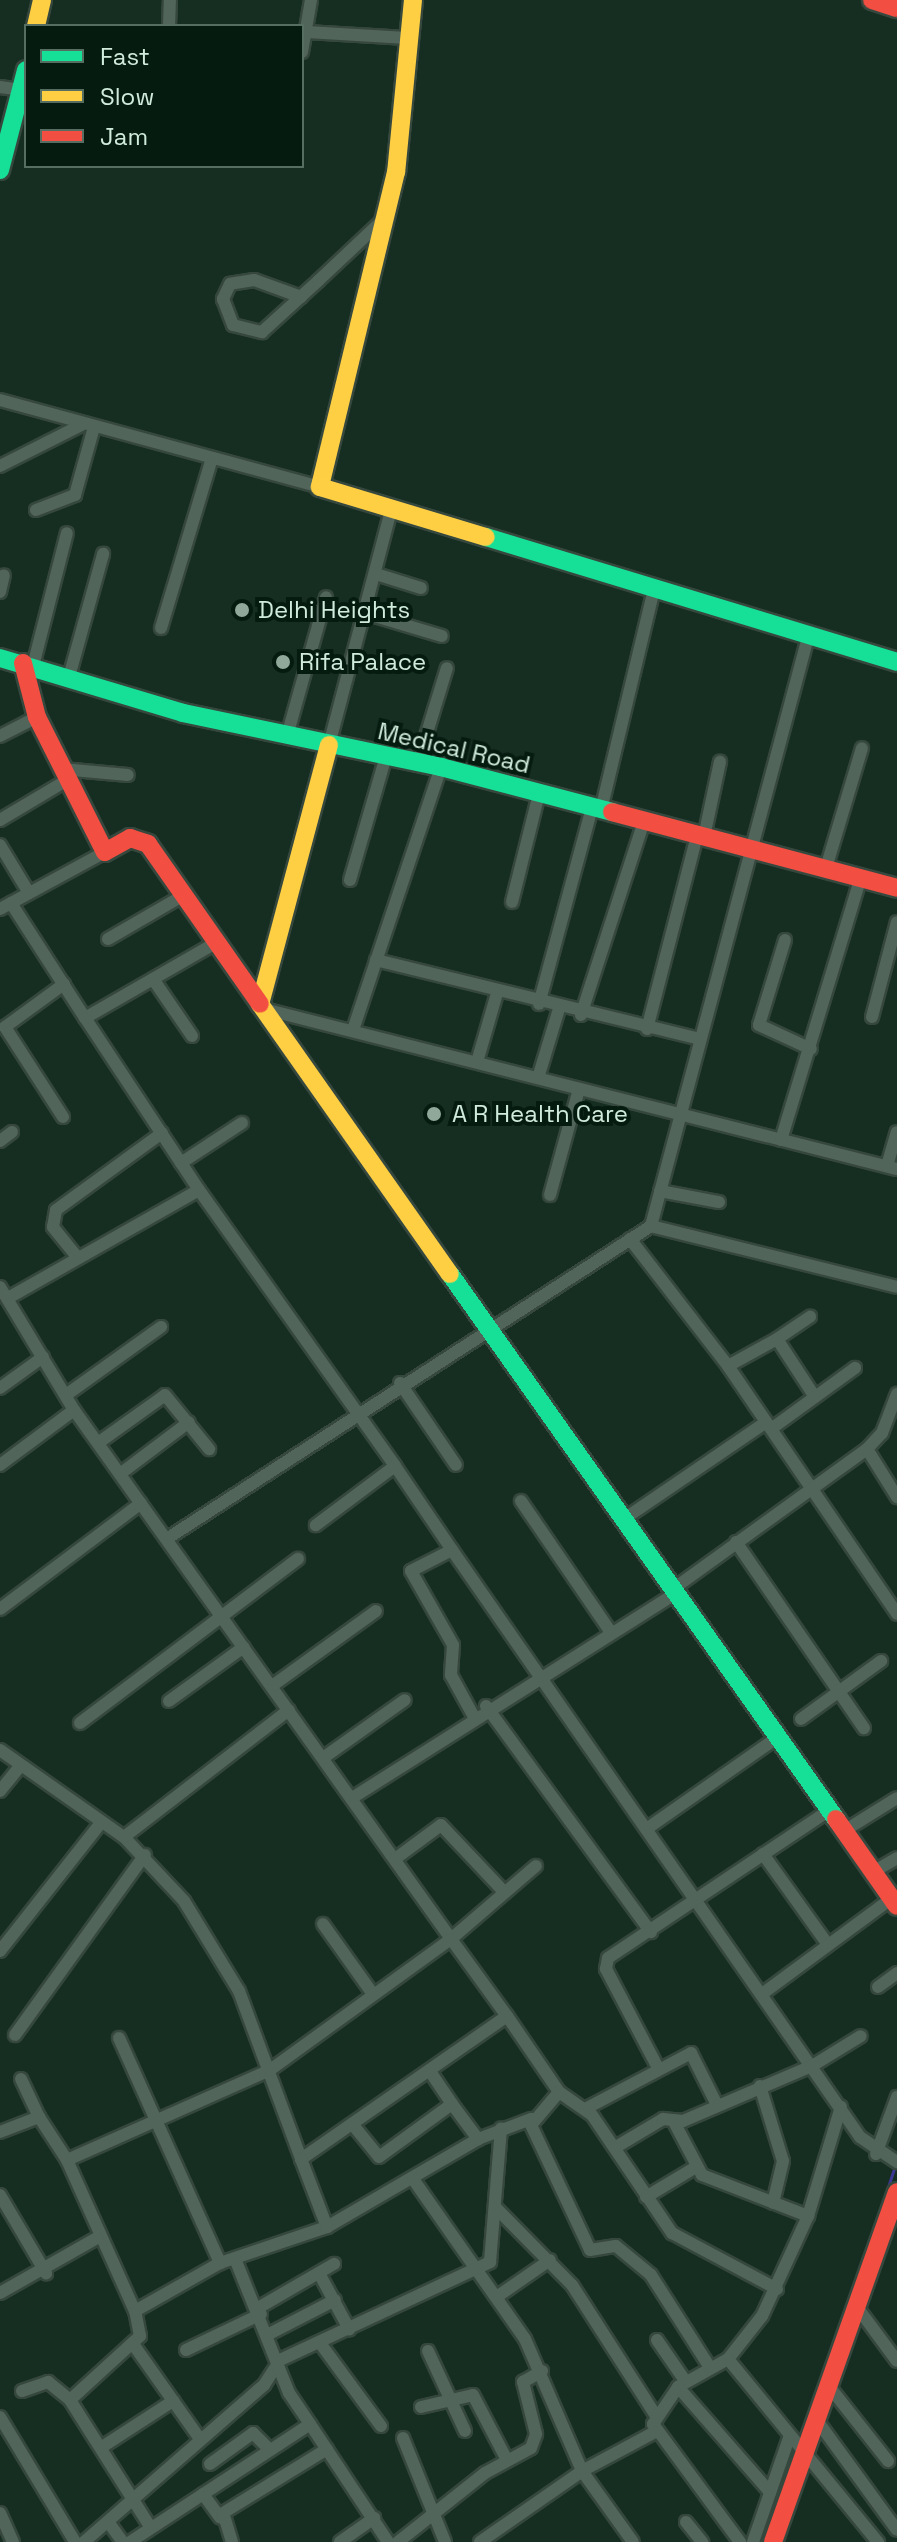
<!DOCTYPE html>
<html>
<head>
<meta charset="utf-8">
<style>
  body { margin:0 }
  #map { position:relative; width:897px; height:2542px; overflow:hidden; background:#162d22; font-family:"Space Grotesk",sans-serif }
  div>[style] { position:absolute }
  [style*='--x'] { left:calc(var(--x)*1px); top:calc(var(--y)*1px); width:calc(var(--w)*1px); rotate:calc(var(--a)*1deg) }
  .stream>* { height:3px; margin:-1.5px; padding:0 1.5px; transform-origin:1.5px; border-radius:1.5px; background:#3b3894 }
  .roads { filter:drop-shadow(2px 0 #36483e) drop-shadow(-2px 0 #36483e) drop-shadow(0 2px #36483e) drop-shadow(0 -2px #36483e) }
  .street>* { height:12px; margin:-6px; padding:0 6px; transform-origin:6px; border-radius:6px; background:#52655b }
  .fast>* { height:18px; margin:-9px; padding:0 9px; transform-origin:9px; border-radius:9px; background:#16e098 }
  .slow>* { height:18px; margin:-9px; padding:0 9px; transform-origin:9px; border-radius:9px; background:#ffcf43 }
  .jam>* { height:18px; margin:-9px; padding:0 9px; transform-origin:9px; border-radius:9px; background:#f24e42 }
  .dots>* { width:22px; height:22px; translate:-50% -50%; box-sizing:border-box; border:4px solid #051b10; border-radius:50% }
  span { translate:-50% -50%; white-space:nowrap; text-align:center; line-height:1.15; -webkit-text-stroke:8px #051b10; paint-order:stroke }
  .poi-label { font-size:24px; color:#d0ebdb }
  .left { translate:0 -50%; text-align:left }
  .street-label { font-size:24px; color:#d0ebdb }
  .legend { position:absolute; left:24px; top:24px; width:280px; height:144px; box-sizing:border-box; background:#051b10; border:2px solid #566e61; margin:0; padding:10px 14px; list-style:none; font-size:24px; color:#d0ebdb }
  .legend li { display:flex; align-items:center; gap:16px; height:40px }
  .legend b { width:40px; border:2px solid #566e61 }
</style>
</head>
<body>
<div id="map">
  <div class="stream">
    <div style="--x:863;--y:2262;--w:104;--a:-71.6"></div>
  </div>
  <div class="roads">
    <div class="street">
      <div style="--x:169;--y:26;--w:26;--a:-88"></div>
      <div style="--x:307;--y:32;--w:100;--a:3.4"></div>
      <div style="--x:302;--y:52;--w:53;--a:-80.2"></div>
      <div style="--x:0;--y:87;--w:21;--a:8"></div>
      <div style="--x:301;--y:297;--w:50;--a:-160.1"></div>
      <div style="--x:254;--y:280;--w:24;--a:171"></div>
      <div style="--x:230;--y:284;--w:17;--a:115"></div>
      <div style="--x:223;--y:299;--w:28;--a:69"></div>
      <div style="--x:233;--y:325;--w:30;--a:14"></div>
      <div style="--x:262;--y:332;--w:76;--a:-42.3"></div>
      <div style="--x:318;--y:281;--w:91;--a:-43.2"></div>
      <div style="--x:0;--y:400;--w:332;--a:15.2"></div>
      <div style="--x:0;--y:466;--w:93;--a:-26.8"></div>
      <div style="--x:36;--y:510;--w:42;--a:-21"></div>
      <div style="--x:75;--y:495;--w:71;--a:-74.4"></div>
      <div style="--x:376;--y:574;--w:47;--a:17.3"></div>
      <div style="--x:0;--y:592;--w:17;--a:-77"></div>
      <div style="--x:368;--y:614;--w:77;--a:16.6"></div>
      <div style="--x:161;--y:628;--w:177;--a:-73.3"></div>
      <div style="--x:33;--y:666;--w:137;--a:-75.7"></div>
      <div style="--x:69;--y:677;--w:128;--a:-74.5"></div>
      <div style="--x:0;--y:736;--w:42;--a:-27.2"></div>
      <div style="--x:287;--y:736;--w:144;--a:-74.3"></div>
      <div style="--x:329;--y:745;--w:243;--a:-75.2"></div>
      <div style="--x:418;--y:762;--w:98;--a:-72.9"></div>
      <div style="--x:62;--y:769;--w:66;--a:5.2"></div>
      <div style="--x:601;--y:810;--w:226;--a:-76.5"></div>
      <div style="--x:0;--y:820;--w:78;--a:-30.8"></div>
      <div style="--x:704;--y:837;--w:77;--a:-78"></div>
      <div style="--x:0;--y:845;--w:56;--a:58.9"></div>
      <div style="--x:826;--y:868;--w:125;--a:-73.3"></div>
      <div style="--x:350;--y:880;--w:129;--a:-73.8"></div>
      <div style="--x:512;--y:902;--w:111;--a:-76"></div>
      <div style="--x:11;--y:903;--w:137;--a:57.2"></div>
      <div style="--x:0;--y:909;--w:119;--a:-28.5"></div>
      <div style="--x:108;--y:939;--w:88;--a:-30.1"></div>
      <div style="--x:785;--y:940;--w:89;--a:107"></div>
      <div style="--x:759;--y:1025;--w:57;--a:24.8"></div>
      <div style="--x:376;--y:960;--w:333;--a:13.7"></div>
      <div style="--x:153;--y:979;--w:69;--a:55.6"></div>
      <div style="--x:539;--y:1004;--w:204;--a:-74.9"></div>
      <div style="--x:264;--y:1009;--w:653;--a:14.19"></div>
      <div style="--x:581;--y:1015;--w:204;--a:-72"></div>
      <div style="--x:872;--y:1017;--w:98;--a:-75.3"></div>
      <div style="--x:647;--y:1029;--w:200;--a:-75.5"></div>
      <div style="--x:353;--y:1030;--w:277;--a:-71.5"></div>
      <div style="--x:477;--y:1062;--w:72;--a:-73.8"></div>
      <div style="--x:538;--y:1078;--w:72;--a:-73.1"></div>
      <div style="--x:63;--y:1117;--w:107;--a:-122.8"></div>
      <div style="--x:5;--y:1027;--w:73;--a:-36.1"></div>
      <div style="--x:781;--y:1140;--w:276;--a:-73.1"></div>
      <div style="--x:0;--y:1141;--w:15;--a:-37"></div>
      <div style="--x:181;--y:1163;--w:73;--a:-33.3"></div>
      <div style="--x:887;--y:1166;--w:35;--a:-74"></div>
      <div style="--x:199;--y:1190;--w:339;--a:54.6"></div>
      <div style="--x:395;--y:1466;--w:99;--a:143.2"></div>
      <div style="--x:660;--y:1191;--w:60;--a:10.6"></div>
      <div style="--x:550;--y:1195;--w:110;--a:-74.7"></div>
      <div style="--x:651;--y:1226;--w:610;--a:-75.07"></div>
      <div style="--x:630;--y:1239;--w:160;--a:52.3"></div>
      <div style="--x:728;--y:1366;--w:300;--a:55.7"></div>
      <div style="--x:78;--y:1258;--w:40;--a:-129"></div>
      <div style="--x:53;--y:1227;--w:17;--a:-80"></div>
      <div style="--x:56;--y:1210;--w:131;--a:-36"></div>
      <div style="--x:0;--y:1287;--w:144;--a:59"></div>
      <div style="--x:74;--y:1410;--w:650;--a:54.52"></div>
      <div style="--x:451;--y:1939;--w:112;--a:-40.7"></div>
      <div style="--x:8;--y:1298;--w:219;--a:-29.5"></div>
      <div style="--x:199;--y:1190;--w:206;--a:-123.5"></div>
      <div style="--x:85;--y:1018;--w:152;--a:-29.9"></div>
      <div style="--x:777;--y:1339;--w:40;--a:-34"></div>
      <div style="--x:728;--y:1366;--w:56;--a:-28.9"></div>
      <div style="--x:777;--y:1339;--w:69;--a:56.8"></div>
      <div style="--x:400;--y:1383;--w:99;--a:55.7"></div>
      <div style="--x:0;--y:1388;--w:53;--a:-35.8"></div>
      <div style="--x:66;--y:1395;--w:117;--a:-35.6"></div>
      <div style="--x:771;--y:1429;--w:104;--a:-36"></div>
      <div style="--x:98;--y:1443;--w:82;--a:-35.6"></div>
      <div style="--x:165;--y:1395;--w:70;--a:50.8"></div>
      <div style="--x:867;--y:1449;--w:57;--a:58"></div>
      <div style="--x:0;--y:1465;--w:92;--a:-36.6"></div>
      <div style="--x:395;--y:1466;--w:102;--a:55.8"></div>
      <div style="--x:452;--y:1550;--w:46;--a:152.9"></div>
      <div style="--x:411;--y:1571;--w:85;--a:60.4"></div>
      <div style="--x:453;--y:1645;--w:30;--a:94"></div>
      <div style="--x:451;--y:1675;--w:46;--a:61.2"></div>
      <div style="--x:120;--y:1474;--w:86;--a:-37"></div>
      <div style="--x:521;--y:1501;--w:158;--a:55.6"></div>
      <div style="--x:624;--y:1519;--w:172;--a:-34.3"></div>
      <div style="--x:168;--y:1538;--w:575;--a:-32.86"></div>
      <div style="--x:651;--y:1226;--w:253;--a:13.9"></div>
      <div style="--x:736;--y:1542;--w:226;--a:55.5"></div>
      <div style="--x:452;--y:1550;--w:715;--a:55.2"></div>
      <div style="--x:860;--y:2137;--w:45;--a:34"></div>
      <div style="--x:673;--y:1589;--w:239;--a:-35.8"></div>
      <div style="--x:867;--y:1449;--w:22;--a:-47"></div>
      <div style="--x:882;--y:1433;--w:42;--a:-69"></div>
      <div style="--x:0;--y:1609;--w:176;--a:-36.9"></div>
      <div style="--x:272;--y:1686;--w:128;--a:-35.8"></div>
      <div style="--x:169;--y:1701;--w:92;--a:-35.8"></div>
      <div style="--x:486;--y:1706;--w:280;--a:53.9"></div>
      <div style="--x:801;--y:1719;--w:99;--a:-35.9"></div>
      <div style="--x:80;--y:1723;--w:273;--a:-37"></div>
      <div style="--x:0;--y:1750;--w:151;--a:35.1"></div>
      <div style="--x:124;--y:1837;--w:88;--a:46.8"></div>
      <div style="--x:184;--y:1901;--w:105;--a:58.6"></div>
      <div style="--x:239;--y:1991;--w:179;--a:69.7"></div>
      <div style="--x:323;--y:1758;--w:100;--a:-35.3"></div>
      <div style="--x:0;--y:1791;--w:32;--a:-51"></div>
      <div style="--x:352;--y:1798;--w:383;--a:-32.3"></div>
      <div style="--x:648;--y:1828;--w:159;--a:-35"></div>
      <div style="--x:844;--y:1831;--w:62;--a:-31.9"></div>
      <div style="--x:124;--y:1837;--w:208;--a:-37.6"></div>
      <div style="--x:763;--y:1854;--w:108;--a:54.4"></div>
      <div style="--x:395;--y:1859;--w:57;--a:-36.5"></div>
      <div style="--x:441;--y:1825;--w:93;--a:46.7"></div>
      <div style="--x:873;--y:1872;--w:28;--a:-30"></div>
      <div style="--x:323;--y:1924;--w:86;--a:54.5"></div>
      <div style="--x:0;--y:1951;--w:162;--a:-51.8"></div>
      <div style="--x:878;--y:1987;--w:24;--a:-36"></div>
      <div style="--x:762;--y:1994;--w:162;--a:-36.4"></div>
      <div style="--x:507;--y:2016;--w:92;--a:55.6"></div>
      <div style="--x:559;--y:2092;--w:43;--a:130.3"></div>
      <div style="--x:531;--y:2125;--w:138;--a:64.7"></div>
      <div style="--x:590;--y:2250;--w:26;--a:-9"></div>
      <div style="--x:616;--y:2246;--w:45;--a:39.6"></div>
      <div style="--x:651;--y:2275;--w:108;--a:57.5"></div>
      <div style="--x:15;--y:2035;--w:222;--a:-54.2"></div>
      <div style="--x:119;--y:2038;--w:247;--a:65.8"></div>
      <div style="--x:220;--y:2263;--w:113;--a:-18.6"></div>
      <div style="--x:327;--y:2227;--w:175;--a:-30.2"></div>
      <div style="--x:478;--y:2139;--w:57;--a:-20.7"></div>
      <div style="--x:657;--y:2066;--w:110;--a:-117.7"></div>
      <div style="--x:606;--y:1969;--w:11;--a:-80"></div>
      <div style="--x:608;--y:1958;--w:267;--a:-33.7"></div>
      <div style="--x:760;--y:2086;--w:78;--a:73"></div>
      <div style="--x:783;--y:2161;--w:43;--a:103.4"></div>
      <div style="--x:559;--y:2092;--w:40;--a:34.9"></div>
      <div style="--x:592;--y:2115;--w:143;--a:55.9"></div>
      <div style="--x:672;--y:2233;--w:119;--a:28.1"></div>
      <div style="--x:452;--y:2104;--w:44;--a:53.4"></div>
      <div style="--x:585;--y:2109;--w:120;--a:-27.8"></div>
      <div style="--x:691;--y:2053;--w:58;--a:63.4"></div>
      <div style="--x:39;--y:2117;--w:51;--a:56.9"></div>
      <div style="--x:67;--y:2160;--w:166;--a:65.8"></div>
      <div style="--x:135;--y:2311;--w:98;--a:-29.5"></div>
      <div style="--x:673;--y:2120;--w:62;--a:62.2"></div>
      <div style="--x:702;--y:2175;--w:114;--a:21.1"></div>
      <div style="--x:808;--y:2216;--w:110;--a:114.7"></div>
      <div style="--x:762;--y:2316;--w:55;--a:128.3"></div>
      <div style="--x:728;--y:2359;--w:237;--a:50.7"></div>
      <div style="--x:353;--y:2125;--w:41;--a:50.9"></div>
      <div style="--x:379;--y:2157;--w:90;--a:-36"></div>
      <div style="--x:452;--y:2104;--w:40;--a:-124"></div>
      <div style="--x:0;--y:2132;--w:42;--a:-21"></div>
      <div style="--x:39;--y:2117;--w:42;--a:-115.3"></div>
      <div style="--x:616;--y:2147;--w:55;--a:-30.8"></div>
      <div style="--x:663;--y:2119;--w:20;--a:6"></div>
      <div style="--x:683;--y:2121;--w:140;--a:-23.1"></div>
      <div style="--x:812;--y:2066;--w:57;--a:-31.5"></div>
      <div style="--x:876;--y:2154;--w:61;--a:-69.8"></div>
      <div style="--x:67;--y:2160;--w:222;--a:-23.9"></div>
      <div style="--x:270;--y:2070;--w:223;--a:-35.9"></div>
      <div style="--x:451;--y:1939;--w:95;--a:54"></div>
      <div style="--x:507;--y:2016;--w:251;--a:145.2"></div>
      <div style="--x:301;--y:2159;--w:73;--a:69.1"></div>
      <div style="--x:413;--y:2179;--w:195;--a:55"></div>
      <div style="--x:525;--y:2339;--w:144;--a:66.6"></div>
      <div style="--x:582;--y:2471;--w:83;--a:-28.1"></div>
      <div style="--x:0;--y:2195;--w:91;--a:59.5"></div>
      <div style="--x:646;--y:2197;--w:58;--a:-31"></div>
      <div style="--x:496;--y:2208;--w:108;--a:45.4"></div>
      <div style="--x:572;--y:2285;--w:156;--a:57.3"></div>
      <div style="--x:808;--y:2216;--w:114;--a:-73.2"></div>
      <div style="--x:319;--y:2273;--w:64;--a:61.8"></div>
      <div style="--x:0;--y:2293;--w:112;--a:-29.6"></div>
      <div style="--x:498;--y:2296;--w:63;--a:-34.7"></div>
      <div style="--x:857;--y:2307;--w:67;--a:53.5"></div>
      <div style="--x:258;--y:2308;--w:88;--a:-30.1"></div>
      <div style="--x:269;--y:2334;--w:74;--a:-27.3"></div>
      <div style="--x:657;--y:2340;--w:51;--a:55.4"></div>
      <div style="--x:320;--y:2343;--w:103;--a:53.7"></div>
      <div style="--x:133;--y:2344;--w:113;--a:54.8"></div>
      <div style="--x:186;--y:2350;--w:83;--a:-25.6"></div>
      <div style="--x:428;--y:2351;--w:88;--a:65.2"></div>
      <div style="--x:728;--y:2359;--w:57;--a:150.8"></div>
      <div style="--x:678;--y:2387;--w:45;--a:124"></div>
      <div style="--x:653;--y:2424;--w:147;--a:53.6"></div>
      <div style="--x:828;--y:2385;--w:97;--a:51.7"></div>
      <div style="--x:678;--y:2387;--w:140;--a:48.8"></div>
      <div style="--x:22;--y:2391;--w:28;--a:-19"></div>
      <div style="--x:48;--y:2382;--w:28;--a:39"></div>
      <div style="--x:70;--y:2400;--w:151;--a:57.7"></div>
      <div style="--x:70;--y:2400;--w:95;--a:-42.4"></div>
      <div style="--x:140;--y:2336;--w:25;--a:-101"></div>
      <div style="--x:421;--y:2407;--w:53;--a:-13"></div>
      <div style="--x:473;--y:2395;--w:73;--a:62.4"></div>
      <div style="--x:0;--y:2417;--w:146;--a:59"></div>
      <div style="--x:816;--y:2419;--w:137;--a:53.9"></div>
      <div style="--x:310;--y:2424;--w:141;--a:56.5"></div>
      <div style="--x:403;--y:2438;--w:112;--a:68"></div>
      <div style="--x:102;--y:2447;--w:85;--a:-32.9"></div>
      <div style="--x:210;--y:2464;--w:53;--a:-35.8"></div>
      <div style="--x:253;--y:2433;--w:24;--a:45"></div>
      <div style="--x:203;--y:2494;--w:29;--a:54"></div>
      <div style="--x:0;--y:2513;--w:32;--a:66"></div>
      <div style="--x:686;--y:2522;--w:26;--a:51"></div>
      <div style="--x:109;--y:2523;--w:24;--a:54"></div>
      <div style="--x:84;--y:2542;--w:239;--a:-41.1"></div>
      <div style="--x:264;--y:2385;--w:30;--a:-57"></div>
      <div style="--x:280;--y:2360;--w:232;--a:-25"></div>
      <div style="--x:490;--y:2262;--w:134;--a:-85.3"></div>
      <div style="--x:130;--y:2542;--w:215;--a:-33.2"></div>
      <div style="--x:310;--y:2424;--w:37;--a:-124"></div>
      <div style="--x:289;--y:2393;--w:142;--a:-111.9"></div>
      <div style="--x:232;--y:2542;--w:30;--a:-107"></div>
      <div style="--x:223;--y:2513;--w:122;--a:-31.6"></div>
      <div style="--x:340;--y:2542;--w:42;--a:-35.2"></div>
      <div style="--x:398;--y:2542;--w:111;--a:-38.4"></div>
      <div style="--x:485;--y:2473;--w:52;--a:-28.5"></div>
      <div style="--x:531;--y:2448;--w:15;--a:-70"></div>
      <div style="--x:536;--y:2434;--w:54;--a:-104"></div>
      <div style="--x:523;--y:2382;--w:22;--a:-30"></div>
      <div style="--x:480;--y:2542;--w:124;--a:-34.8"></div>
      <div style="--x:582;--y:2471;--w:87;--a:54.3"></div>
      <div style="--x:753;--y:2542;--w:110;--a:-70.9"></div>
    </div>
    <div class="fast">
      <div style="--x:0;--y:170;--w:103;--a:-75.4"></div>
      <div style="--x:486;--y:537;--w:430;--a:16.9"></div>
      <div style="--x:0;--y:658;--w:191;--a:16.7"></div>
      <div style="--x:183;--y:713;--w:264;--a:11.8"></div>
      <div style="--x:441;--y:767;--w:177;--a:14.7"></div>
      <div style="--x:450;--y:1274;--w:668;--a:54.69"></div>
    </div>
    <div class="slow">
      <div style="--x:413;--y:0;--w:173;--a:95.6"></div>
      <div style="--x:396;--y:172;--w:324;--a:103.6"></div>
      <div style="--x:320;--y:487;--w:173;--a:16.8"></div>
      <div style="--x:36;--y:26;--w:27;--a:-77"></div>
      <div style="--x:329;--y:745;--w:268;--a:104.9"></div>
      <div style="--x:260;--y:1004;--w:330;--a:54.9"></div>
    </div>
    <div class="jam">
      <div style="--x:872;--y:0;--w:26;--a:18"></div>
      <div style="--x:23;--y:663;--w:56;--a:75.5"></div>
      <div style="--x:37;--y:717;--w:151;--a:63.3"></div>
      <div style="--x:105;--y:852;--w:29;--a:-29"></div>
      <div style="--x:130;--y:838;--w:19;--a:18"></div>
      <div style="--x:148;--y:844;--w:195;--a:55"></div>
      <div style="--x:612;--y:812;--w:295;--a:14.9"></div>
      <div style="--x:836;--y:1819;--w:106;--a:55"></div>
      <div style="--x:773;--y:2542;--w:371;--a:-70.5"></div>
    </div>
  </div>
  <div class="dots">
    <div style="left:242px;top:610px;background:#8fa89a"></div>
    <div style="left:283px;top:662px;background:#8fa89a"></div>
    <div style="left:434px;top:1114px;background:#8fa89a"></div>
  </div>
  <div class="poi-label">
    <span class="left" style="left:258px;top:610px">Delhi Heights</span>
    <span class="left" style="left:299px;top:662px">Rifa Palace</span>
    <span class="left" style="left:452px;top:1114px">A R Health Care</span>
  </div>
  <div class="street-label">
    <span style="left:454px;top:748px;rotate:13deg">Medical Road</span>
  </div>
  <ul class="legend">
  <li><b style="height:10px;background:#16e098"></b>Fast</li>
  <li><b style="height:10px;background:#ffcf43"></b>Slow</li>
  <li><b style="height:10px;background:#f24e42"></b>Jam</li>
  </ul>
</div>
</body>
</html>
